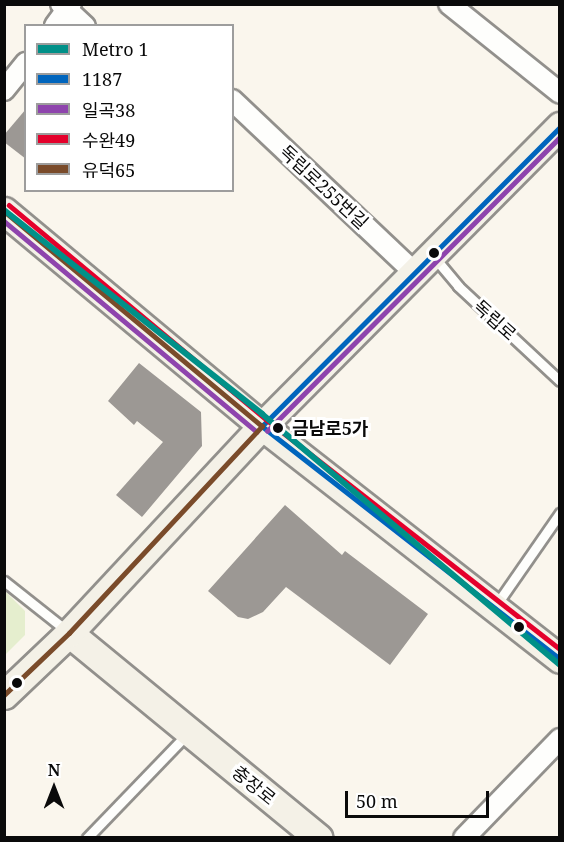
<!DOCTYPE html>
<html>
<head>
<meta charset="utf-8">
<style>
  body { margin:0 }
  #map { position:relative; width:564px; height:842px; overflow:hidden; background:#faf6ed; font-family:"Noto Serif","Noto Sans KR",serif }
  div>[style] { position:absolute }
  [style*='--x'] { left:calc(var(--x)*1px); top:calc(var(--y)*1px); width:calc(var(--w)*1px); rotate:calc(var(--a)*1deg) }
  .green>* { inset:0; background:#e5eece }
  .building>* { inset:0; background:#9c9894 }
  .roads { filter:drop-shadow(2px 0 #92908c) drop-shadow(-2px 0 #92908c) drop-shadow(0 2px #92908c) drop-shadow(0 -2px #92908c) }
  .lane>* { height:9px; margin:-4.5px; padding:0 4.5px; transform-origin:4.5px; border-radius:4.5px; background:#fefefc }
  .street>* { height:20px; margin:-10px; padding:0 10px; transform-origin:10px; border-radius:10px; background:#fefefc }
  .secondary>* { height:27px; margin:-13.5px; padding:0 13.5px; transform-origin:13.5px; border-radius:13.5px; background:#f4f1e7 }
  .bus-1>* { height:4.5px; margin:-2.25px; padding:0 2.25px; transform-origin:2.25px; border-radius:2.25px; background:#0065bd }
  .bus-2>* { height:4.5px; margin:-2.25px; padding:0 2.25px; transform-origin:2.25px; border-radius:2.25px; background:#8e44ad }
  .bus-3>* { height:4.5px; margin:-2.25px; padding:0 2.25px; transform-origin:2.25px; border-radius:2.25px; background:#e4002b }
  .bus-4>* { height:4.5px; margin:-2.25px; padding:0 2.25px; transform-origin:2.25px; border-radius:2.25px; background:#7a4b2a }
  .metro-1>* { height:6px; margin:-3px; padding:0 3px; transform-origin:3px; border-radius:3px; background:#009088 }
  .dots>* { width:16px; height:16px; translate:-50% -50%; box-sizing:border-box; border:3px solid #fff; border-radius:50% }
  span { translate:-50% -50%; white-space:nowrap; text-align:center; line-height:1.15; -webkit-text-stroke:6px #fff; paint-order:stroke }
  .street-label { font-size:18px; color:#0a0a0a }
  .stop-label { font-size:18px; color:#0a0a0a; font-weight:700 }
  .left { translate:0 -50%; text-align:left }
  .frame { position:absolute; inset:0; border:6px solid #0a0a0a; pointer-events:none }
  .legend { position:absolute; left:24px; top:24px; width:210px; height:168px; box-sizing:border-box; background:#fff; border:2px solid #9d9d9d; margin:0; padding:8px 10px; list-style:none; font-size:18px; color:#0a0a0a }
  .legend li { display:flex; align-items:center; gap:12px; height:30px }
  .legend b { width:30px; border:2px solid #9d9d9d }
  .north { position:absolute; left:24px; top:758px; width:60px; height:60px; -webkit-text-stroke:4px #fff; paint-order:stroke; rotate:0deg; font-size:16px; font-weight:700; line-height:24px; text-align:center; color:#0a0a0a }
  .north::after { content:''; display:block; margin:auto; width:21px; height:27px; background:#0a0a0a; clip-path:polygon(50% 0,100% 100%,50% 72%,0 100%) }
  .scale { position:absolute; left:345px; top:791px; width:144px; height:27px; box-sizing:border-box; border:3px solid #0a0a0a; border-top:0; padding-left:8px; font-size:18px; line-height:21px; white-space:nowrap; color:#0a0a0a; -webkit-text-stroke:4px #fff; paint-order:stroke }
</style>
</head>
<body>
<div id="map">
  <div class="green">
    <div style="clip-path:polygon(5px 591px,25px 611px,25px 635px,5px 655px)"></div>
  </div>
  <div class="building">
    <div style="clip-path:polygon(26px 109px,26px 159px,4px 142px,4px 135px)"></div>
    <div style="clip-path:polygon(139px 363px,201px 412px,202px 446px,142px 517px,116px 495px,163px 442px,137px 421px,134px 425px,108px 401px)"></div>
    <div style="clip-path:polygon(285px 505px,342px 555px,345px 551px,428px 614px,390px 665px,286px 587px,263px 612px,248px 619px,238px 617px,208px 591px)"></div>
  </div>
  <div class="roads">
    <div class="lane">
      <div style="--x:434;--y:257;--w:38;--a:50"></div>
      <div style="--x:458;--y:286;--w:139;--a:43"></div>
      <div style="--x:4;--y:581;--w:80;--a:38.4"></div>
      <div style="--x:496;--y:605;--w:112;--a:-55.2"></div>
      <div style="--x:87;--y:838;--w:144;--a:-46.1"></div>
    </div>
    <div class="street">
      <div style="--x:61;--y:4;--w:33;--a:43"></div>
      <div style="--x:449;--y:4;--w:142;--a:38.7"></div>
      <div style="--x:55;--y:26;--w:27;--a:-54"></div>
      <div style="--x:4;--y:90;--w:35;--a:-51"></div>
      <div style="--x:232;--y:100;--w:252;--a:43.4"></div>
      <div style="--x:464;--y:838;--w:138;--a:-45.9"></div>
    </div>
    <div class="secondary">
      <div style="--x:4;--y:211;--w:336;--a:39.8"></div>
      <div style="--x:262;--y:426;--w:378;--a:38"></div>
      <div style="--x:69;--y:633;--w:323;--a:39.4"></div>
      <div style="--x:4;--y:695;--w:90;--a:-43.6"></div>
      <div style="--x:69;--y:633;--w:283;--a:-47"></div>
      <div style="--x:262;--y:426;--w:423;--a:-45.2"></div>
    </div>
  </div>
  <div class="bus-1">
    <div style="--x:262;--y:426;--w:422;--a:-45.1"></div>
    <div style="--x:262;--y:426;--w:378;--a:38"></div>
  </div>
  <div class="bus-2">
    <div style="--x:4;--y:221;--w:329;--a:39.8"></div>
    <div style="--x:267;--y:431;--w:415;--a:-45.1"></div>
  </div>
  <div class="bus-3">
    <div style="--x:9;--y:205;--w:336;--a:39.8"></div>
    <div style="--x:267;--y:420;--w:372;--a:38"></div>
  </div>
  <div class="bus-4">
    <div style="--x:4;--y:211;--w:336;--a:39.8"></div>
    <div style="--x:4;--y:695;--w:90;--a:-43.6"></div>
    <div style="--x:69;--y:633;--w:283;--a:-47"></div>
  </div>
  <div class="metro-1">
    <div style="--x:4;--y:210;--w:329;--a:38.3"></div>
    <div style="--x:262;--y:414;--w:390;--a:40.1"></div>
  </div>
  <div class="dots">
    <div style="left:434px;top:253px;background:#0a0a0a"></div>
    <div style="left:278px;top:428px;background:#0a0a0a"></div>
    <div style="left:519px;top:627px;background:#0a0a0a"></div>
    <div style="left:17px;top:683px;background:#0a0a0a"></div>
  </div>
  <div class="street-label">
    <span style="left:324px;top:187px;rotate:43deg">독립로255번길</span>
    <span style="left:495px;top:320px;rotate:42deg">독립로</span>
    <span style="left:254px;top:785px;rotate:39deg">충장로</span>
  </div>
  <div class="stop-label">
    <span class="left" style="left:292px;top:428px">금남로5가</span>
  </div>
  <div class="frame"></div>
  <ul class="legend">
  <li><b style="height:8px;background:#009088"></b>Metro 1</li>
  <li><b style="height:8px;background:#0065bd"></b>1187</li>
  <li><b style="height:8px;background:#8e44ad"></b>일곡38</li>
  <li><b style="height:8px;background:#e4002b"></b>수완49</li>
  <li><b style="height:8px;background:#7a4b2a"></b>유덕65</li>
  </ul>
  <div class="north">N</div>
  <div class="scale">50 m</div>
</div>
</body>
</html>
